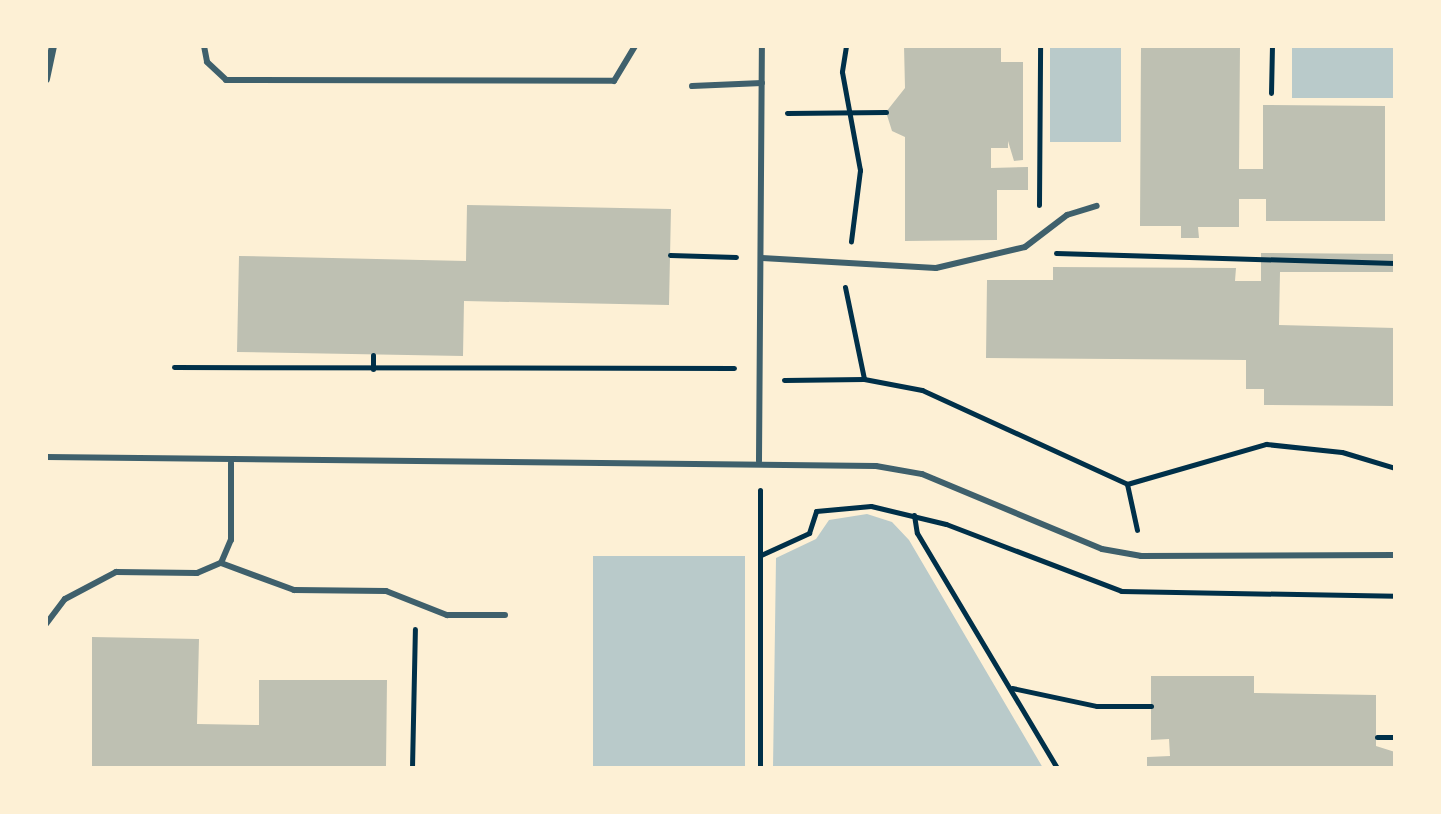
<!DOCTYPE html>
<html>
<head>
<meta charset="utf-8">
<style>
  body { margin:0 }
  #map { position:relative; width:1441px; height:814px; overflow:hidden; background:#fdf0d5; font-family:Lato,sans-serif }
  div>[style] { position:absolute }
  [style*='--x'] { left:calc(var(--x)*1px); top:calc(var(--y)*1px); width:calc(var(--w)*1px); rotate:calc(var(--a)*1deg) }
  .green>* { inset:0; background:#b9caca; transform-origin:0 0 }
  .building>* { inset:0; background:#bec0b2 }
  .path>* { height:5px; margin:-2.5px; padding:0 2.5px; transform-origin:2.5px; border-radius:2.5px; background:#003049 }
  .service>* { height:6px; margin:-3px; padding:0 3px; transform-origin:3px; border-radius:3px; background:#3f606c }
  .minor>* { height:8px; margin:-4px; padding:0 4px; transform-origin:4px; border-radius:4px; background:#3f606c }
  span { translate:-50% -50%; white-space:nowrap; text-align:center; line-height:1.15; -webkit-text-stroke:6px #fdf0d5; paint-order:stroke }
  .frame { position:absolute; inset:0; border:48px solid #fdf0d5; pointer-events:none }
</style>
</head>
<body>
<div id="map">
  <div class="green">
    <div style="left:1050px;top:46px;width:71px;height:96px"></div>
    <div style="left:1292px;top:46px;width:103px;height:52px"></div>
    <div style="clip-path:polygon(867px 514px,892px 522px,909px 540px,1043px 768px,773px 768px,776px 558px,816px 539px,829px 520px)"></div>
    <div style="left:745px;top:556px;width:212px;height:152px;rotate:90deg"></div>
  </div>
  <div class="building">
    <div style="clip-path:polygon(904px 46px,1001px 46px,1001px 62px,1023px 62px,1023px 160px,1014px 161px,1008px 141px,1008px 148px,991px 148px,991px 168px,1028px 167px,1028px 190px,997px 190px,997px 240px,905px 241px,905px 137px,892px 131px,886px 112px,905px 88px)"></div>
    <div style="clip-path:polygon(1141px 46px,1240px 46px,1239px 169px,1263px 169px,1263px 105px,1385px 106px,1385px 221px,1266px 221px,1266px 199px,1239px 199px,1239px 227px,1198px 227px,1199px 238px,1181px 238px,1181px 226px,1140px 226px)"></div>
    <div style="clip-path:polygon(467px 205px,671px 209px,669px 305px,464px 301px,463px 356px,237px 352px,239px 256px,466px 261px)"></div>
    <div style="clip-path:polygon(1261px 253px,1395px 254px,1395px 272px,1280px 272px,1279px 325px,1395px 328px,1395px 406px,1264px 405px,1264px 389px,1246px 389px,1246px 360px,986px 358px,987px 280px,1053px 280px,1053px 267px,1236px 268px,1235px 281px,1261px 281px)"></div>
    <div style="clip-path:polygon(92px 637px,199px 639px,197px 724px,259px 725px,259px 680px,387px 680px,386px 768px,92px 768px)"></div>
    <div style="clip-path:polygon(1151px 676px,1254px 676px,1254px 693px,1376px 695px,1376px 746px,1395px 752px,1395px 768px,1147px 768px,1147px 757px,1170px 756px,1169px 739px,1151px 740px)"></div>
  </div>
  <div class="path">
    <div style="--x:846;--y:46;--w:26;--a:99"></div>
    <div style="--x:842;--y:72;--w:100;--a:79.6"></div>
    <div style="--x:860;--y:170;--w:72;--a:97.2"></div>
    <div style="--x:1271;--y:93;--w:47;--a:-88.8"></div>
    <div style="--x:787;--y:113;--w:99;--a:-0.6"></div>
    <div style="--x:1039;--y:205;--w:159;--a:-89.6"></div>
    <div style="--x:1056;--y:253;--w:339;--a:1.7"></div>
    <div style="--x:670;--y:255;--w:66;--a:1.7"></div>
    <div style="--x:845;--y:287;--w:94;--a:78.3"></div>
    <div style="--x:373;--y:355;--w:14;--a:90"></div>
    <div style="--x:174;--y:367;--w:560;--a:0.1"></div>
    <div style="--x:784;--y:380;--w:80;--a:-0.7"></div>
    <div style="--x:864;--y:379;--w:59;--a:10.7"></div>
    <div style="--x:922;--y:390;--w:226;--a:24.6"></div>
    <div style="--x:1127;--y:484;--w:145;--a:-16.1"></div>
    <div style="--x:1266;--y:444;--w:76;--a:6"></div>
    <div style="--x:1342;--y:452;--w:55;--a:16.8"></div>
    <div style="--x:1127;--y:484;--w:47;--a:77.7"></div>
    <div style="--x:914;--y:515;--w:18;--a:81"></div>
    <div style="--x:917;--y:533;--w:274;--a:59.2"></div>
    <div style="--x:761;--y:555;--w:53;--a:-24.6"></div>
    <div style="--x:809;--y:533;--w:23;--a:-72"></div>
    <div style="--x:816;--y:511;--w:55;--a:-5.2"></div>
    <div style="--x:871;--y:506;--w:77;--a:13.5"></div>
    <div style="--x:946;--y:524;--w:187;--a:20.9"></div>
    <div style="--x:1121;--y:591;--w:274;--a:1"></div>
    <div style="--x:1012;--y:688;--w:87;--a:12"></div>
    <div style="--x:1097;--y:706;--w:54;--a:0"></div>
    <div style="--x:1377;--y:737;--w:18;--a:0"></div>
    <div style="--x:412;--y:768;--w:139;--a:-88.8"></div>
    <div style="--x:760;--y:768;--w:278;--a:-90"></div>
  </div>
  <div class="service">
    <div style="--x:204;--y:46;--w:16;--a:79"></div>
    <div style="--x:207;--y:62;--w:26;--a:43"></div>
    <div style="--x:226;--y:80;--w:388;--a:0.1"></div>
    <div style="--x:614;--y:81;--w:41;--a:-59"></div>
    <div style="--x:692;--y:86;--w:70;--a:-2.5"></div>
    <div style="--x:761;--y:258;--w:175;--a:3.3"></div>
    <div style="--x:936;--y:268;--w:91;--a:-13.3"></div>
    <div style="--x:1025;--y:247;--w:53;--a:-37.3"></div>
    <div style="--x:1067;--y:215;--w:31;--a:-17"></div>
    <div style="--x:46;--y:457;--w:830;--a:0.62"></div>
    <div style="--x:876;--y:466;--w:47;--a:9.9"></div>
    <div style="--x:922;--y:474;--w:195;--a:22.6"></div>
    <div style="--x:1102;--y:549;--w:40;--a:10"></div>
    <div style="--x:1141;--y:556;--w:254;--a:-0.2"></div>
    <div style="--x:759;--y:461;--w:415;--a:-89.6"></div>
    <div style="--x:221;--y:563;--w:78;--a:20.3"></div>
    <div style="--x:294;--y:590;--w:92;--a:0.6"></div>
    <div style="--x:386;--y:591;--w:66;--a:21.5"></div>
    <div style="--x:447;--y:615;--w:58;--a:0"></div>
    <div style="--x:46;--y:624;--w:31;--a:-53"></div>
    <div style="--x:65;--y:599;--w:58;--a:-27.9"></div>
    <div style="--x:116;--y:572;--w:81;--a:0.7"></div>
    <div style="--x:197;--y:573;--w:26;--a:-23"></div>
    <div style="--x:221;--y:563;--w:25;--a:-67"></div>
    <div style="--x:231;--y:540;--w:77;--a:-90"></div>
  </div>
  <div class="minor">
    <div style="--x:46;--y:79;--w:34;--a:-78"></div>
  </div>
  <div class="frame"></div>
</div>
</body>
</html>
